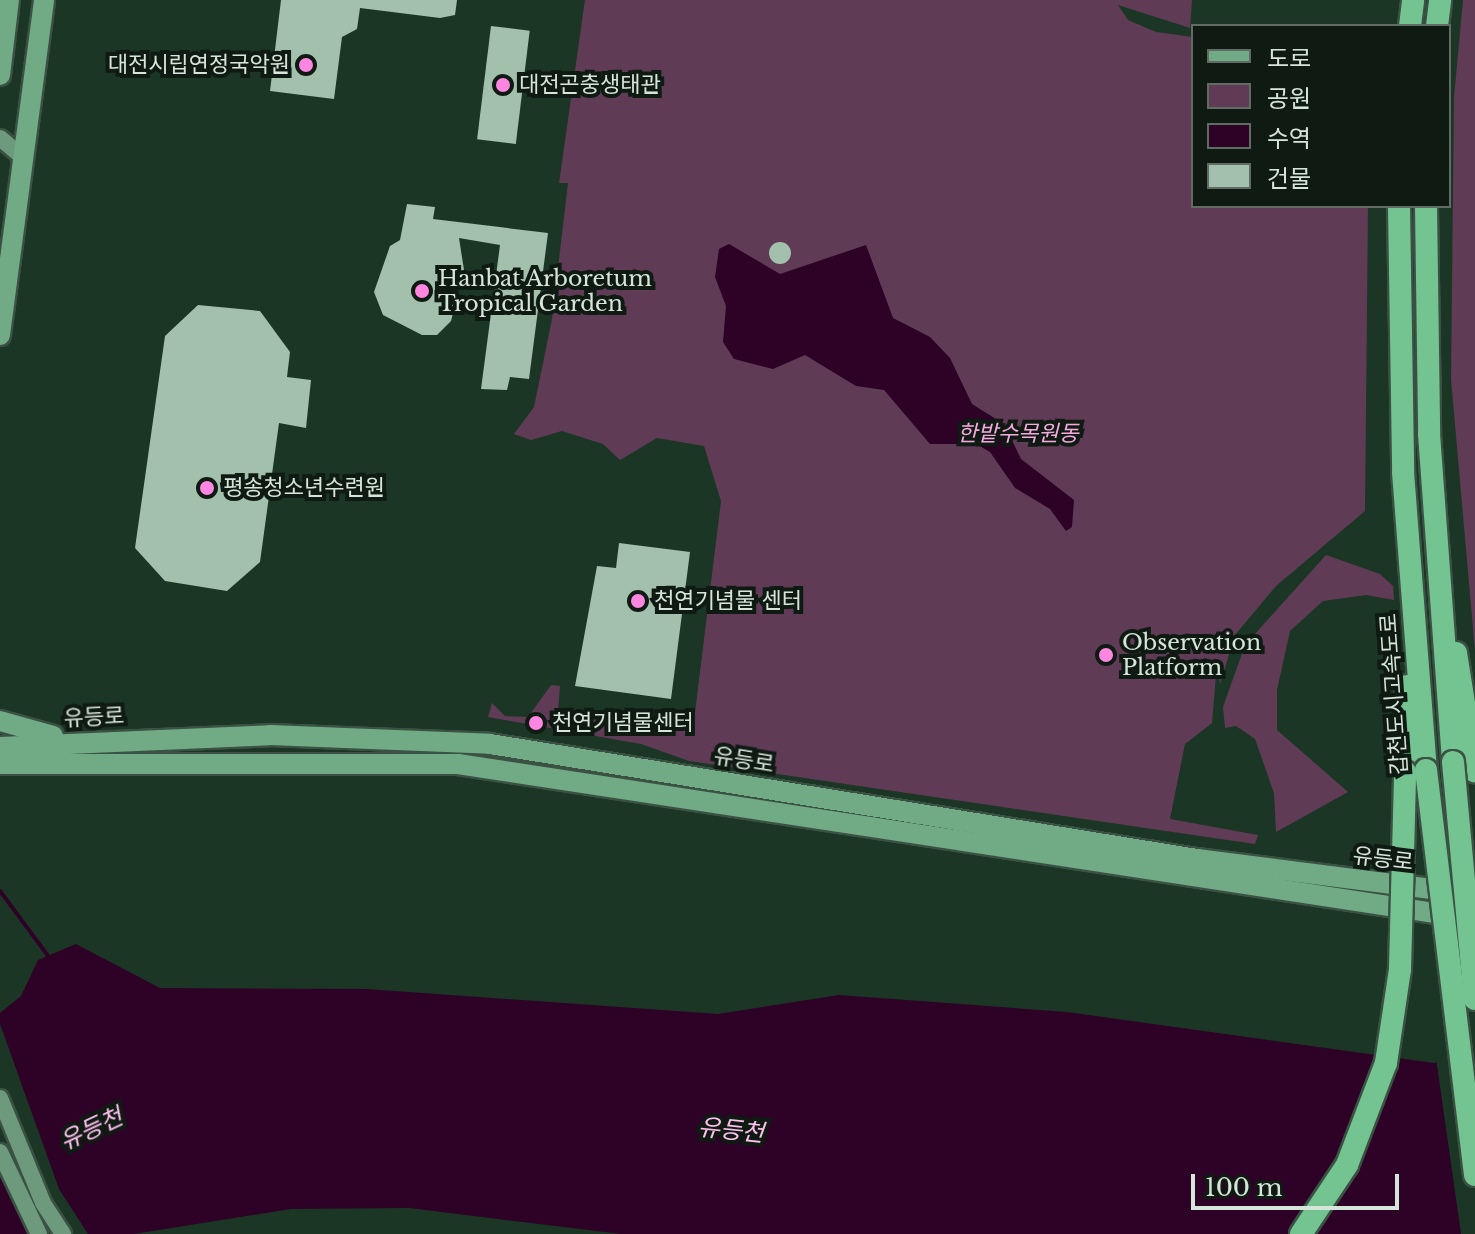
<!DOCTYPE html>
<html>
<head>
<meta charset="utf-8">
<style>
  body { margin:0 }
  #map { position:relative; width:1475px; height:1234px; overflow:hidden; background:#1c3626; font-family:"Libre Baskerville","Noto Sans KR",serif }
  div>[style] { position:absolute }
  [style*='--x'] { left:calc(var(--x)*1px); top:calc(var(--y)*1px); width:calc(var(--w)*1px); rotate:calc(var(--a)*1deg) }
  .green>* { inset:0; background:#5f3b56 }
  .water>* { inset:0; background:#2d0226 }
  .pier>* { inset:0; background:#1c3626 }
  .stream>* { height:4px; margin:-2px; padding:0 2px; transform-origin:2px; border-radius:2px; background:#2d0226 }
  .building>* { inset:0; background:#a2c0ac; transform-origin:0 0 }
  .round { border-radius:50% }
  .roads { filter:drop-shadow(2px 0 #3b5143) drop-shadow(-2px 0 #3b5143) drop-shadow(0 2px #3b5143) drop-shadow(0 -2px #3b5143) }
  .secondary>* { height:16px; margin:-8px; padding:0 8px; transform-origin:8px; border-radius:8px; background:#6d997c }
  .primary>* { height:20px; margin:-10px; padding:0 10px; transform-origin:10px; border-radius:10px; background:#70ab86 }
  .highway>* { height:22px; margin:-11px; padding:0 11px; transform-origin:11px; border-radius:11px; background:#74c492 }
  .bridges { filter:drop-shadow(2px 0 #3b5143) drop-shadow(-2px 0 #3b5143) drop-shadow(0 2px #3b5143) drop-shadow(0 -2px #3b5143) }
  .highway-bridge>* { height:22px; margin:-11px; padding:0 11px; transform-origin:11px; border-radius:11px; background:#74c492 }
  .dots>* { width:22px; height:22px; translate:-50% -50%; box-sizing:border-box; border:4px solid #0f1a13; border-radius:50% }
  span { translate:-50% -50%; white-space:nowrap; text-align:center; line-height:1.15; -webkit-text-stroke:8px #0f1a13; paint-order:stroke }
  .poi-label { font-size:22px; color:#d6e5da }
  .right { translate:-100% -50%; text-align:right }
  .left { translate:0 -50%; text-align:left }
  .park-label { font-size:22px; color:#f6a9e1; font-style:italic }
  .street-label { font-size:22px; color:#d6e5da }
  .water-label { font-size:24px; color:#ffc0ee; font-style:italic }
  .legend { position:absolute; left:1191px; top:24px; width:260px; height:184px; box-sizing:border-box; background:#0f1a13; border:2px solid #5f6b63; margin:0; padding:10px 14px; list-style:none; font-size:24px; color:#d6e5da }
  .legend li { display:flex; align-items:center; gap:16px; height:40px }
  .legend b { width:40px; border:2px solid #5f6b63 }
  .scale { position:absolute; left:1191px; top:1174px; width:208px; height:36px; box-sizing:border-box; border:4px solid #d6e5da; border-top:0; padding-left:10px; font-size:24px; line-height:28px; white-space:nowrap; color:#d6e5da; -webkit-text-stroke:6px #0f1a13; paint-order:stroke }
</style>
</head>
<body>
<div id="map">
  <div class="green">
    <div style="clip-path:polygon(585px 0,1192px 0,1190px 28px,1118px 5px,1128px 20px,1156px 32px,1193px 37px,1193px 206px,1368px 206px,1365px 511px,1276px 586px,1235px 635px,1220px 684px,1217px 663px,1212px 723px,1185px 744px,1170px 819px,1258px 835px,1255px 844px,689px 761px,641px 744px,488px 717px,492px 703px,505px 716px,528px 717px,551px 685px,560px 686px,558px 712px,693px 729px,721px 501px,704px 446px,657px 438px,620px 460px,603px 444px,562px 431px,531px 440px,514px 434px,534px 407px,552px 319px,568px 183px,559px 183px)"></div>
    <div style="clip-path:polygon(1463px 0,1475px 0,1475px 651px,1451px 379px,1454px 97px)"></div>
    <div style="clip-path:polygon(1326px 555px,1380px 574px,1393px 586px,1394px 600px,1366px 595px,1323px 601px,1290px 631px,1277px 690px,1277px 730px,1348px 792px,1276px 832px,1274px 793px,1255px 739px,1236px 726px,1225px 728px,1223px 707px,1245px 645px)"></div>
  </div>
  <div class="water">
    <div style="clip-path:polygon(729px 244px,780px 274px,866px 245px,893px 318px,930px 337px,950px 358px,972px 404px,1004px 424px,1021px 459px,1074px 500px,1072px 527px,1066px 531px,1050px 509px,1015px 488px,990px 452px,976px 444px,930px 444px,884px 390px,856px 386px,805px 355px,773px 369px,734px 359px,723px 342px,726px 306px,715px 277px,719px 249px)"></div>
    <div style="clip-path:polygon(76px 944px,160px 988px,367px 989px,718px 1014px,839px 995px,1067px 1012px,1434px 1063px,1475px 1051px,1475px 1234px,621px 1234px,409px 1208px,291px 1209px,134px 1234px,0 1234px,0 1013px,21px 996px,38px 960px)"></div>
  </div>
  <div class="pier">
    <div style="clip-path:polygon(0 1024px,59px 1189px,88px 1234px,31px 1234px,0 1177px)"></div>
    <div style="clip-path:polygon(1475px 1047px,1475px 1234px,1461px 1234px,1436px 1058px)"></div>
  </div>
  <div class="stream">
    <div style="--x:0;--y:891;--w:86;--a:53.5"></div>
  </div>
  <div class="building">
    <div style="clip-path:polygon(281px 0,457px 0,455px 15px,440px 18px,360px 8px,357px 29px,342px 37px,334px 99px,270px 91px)"></div>
    <div style="left:491px;top:26px;width:39px;height:114px;rotate:7deg"></div>
    <div style="clip-path:polygon(407px 204px,435px 207px,433px 219px,548px 233px,529px 379px,510px 377px,507px 390px,481px 389px,500px 245px,459px 238px,464px 270px,451px 321px,437px 335px,422px 335px,383px 315px,374px 292px,390px 246px,400px 240px)"></div>
    <div class="round" style="left:769px;top:242px;width:22px;height:22px"></div>
    <div style="clip-path:polygon(198px 305px,260px 311px,290px 352px,287px 377px,311px 380px,306px 428px,279px 423px,260px 562px,227px 591px,165px 581px,135px 548px,165px 336px)"></div>
    <div style="clip-path:polygon(619px 543px,690px 552px,671px 699px,575px 686px,597px 566px,616px 568px)"></div>
  </div>
  <div class="roads">
    <div class="secondary">
      <div style="--x:0;--y:138;--w:30;--a:40"></div>
      <div style="--x:0;--y:1098;--w:113;--a:67.7"></div>
      <div style="--x:43;--y:1203;--w:37;--a:57"></div>
      <div style="--x:0;--y:1152;--w:91;--a:64.6"></div>
    </div>
    <div class="primary">
      <div style="--x:0;--y:75;--w:76;--a:-83.2"></div>
      <div style="--x:0;--y:335;--w:338;--a:-82.5"></div>
      <div style="--x:0;--y:721;--w:55;--a:15.8"></div>
      <div style="--x:0;--y:747;--w:270;--a:-2.5"></div>
      <div style="--x:270;--y:735;--w:220;--a:2.3"></div>
      <div style="--x:490;--y:744;--w:716;--a:9.24"></div>
      <div style="--x:1197;--y:859;--w:260;--a:7.3"></div>
      <div style="--x:0;--y:764;--w:458;--a:0"></div>
      <div style="--x:458;--y:764;--w:1029;--a:8.67"></div>
    </div>
    <div class="highway">
      <div style="--x:1410;--y:26;--w:26;--a:-83"></div>
      <div style="--x:1437;--y:26;--w:26;--a:-83"></div>
      <div style="--x:1399;--y:206;--w:266;--a:89.1"></div>
      <div style="--x:1403;--y:472;--w:299;--a:85.6"></div>
      <div style="--x:1426;--y:206;--w:228;--a:89.2"></div>
      <div style="--x:1429;--y:434;--w:329;--a:85.8"></div>
      <div style="--x:1456;--y:653;--w:120;--a:80.9"></div>
      <div style="--x:1405;--y:772;--w:86;--a:-88.7"></div>
    </div>
  </div>
  <div class="bridges">
    <div class="highway-bridge">
      <div style="--x:1453;--y:762;--w:238;--a:84.7"></div>
      <div style="--x:1426;--y:770;--w:408;--a:83.1"></div>
      <div style="--x:1301;--y:1234;--w:83;--a:-56.3"></div>
      <div style="--x:1347;--y:1165;--w:109;--a:-69.1"></div>
      <div style="--x:1386;--y:1063;--w:95;--a:-81.5"></div>
      <div style="--x:1400;--y:969;--w:197;--a:-88.5"></div>
    </div>
  </div>
  <div class="dots">
    <div style="left:306px;top:65px;background:#fd86e1"></div>
    <div style="left:503px;top:85px;background:#fd86e1"></div>
    <div style="left:422px;top:291px;background:#fd86e1"></div>
    <div style="left:207px;top:488px;background:#fd86e1"></div>
    <div style="left:638px;top:601px;background:#fd86e1"></div>
    <div style="left:1106px;top:655px;background:#fd86e1"></div>
    <div style="left:536px;top:723px;background:#fd86e1"></div>
  </div>
  <div class="poi-label">
    <span class="right" style="left:290px;top:65px">대전시립연정국악원</span>
    <span class="left" style="left:519px;top:85px">대전곤충생태관</span>
    <span class="left" style="left:438px;top:291px">Hanbat Arboretum<br>Tropical Garden</span>
    <span class="left" style="left:223px;top:488px">평송청소년수련원</span>
    <span class="left" style="left:654px;top:601px">천연기념물 센터</span>
    <span class="left" style="left:1122px;top:655px">Observation<br>Platform</span>
    <span class="left" style="left:552px;top:723px">천연기념물센터</span>
  </div>
  <div class="park-label">
    <span style="left:1018px;top:434px">한밭수목원동</span>
  </div>
  <div class="street-label">
    <span style="left:1394px;top:694px;rotate:-94deg">갑천도시고속도로</span>
    <span style="left:94px;top:717px;rotate:-3deg">유등로</span>
    <span style="left:744px;top:760px;rotate:9deg">유등로</span>
    <span style="left:1383px;top:859px;rotate:7deg">유등로</span>
  </div>
  <div class="water-label">
    <span style="left:91px;top:1129px;rotate:-25deg">유등천</span>
    <span style="left:731px;top:1130px;rotate:6deg">유등천</span>
  </div>
  <ul class="legend">
  <li><b style="height:10px;background:#70ab86"></b>도로</li>
  <li><b style="height:22px;background:#5f3b56"></b>공원</li>
  <li><b style="height:22px;background:#2d0226"></b>수역</li>
  <li><b style="height:22px;background:#a2c0ac"></b>건물</li>
  </ul>
  <div class="scale">100 m</div>
</div>
</body>
</html>
